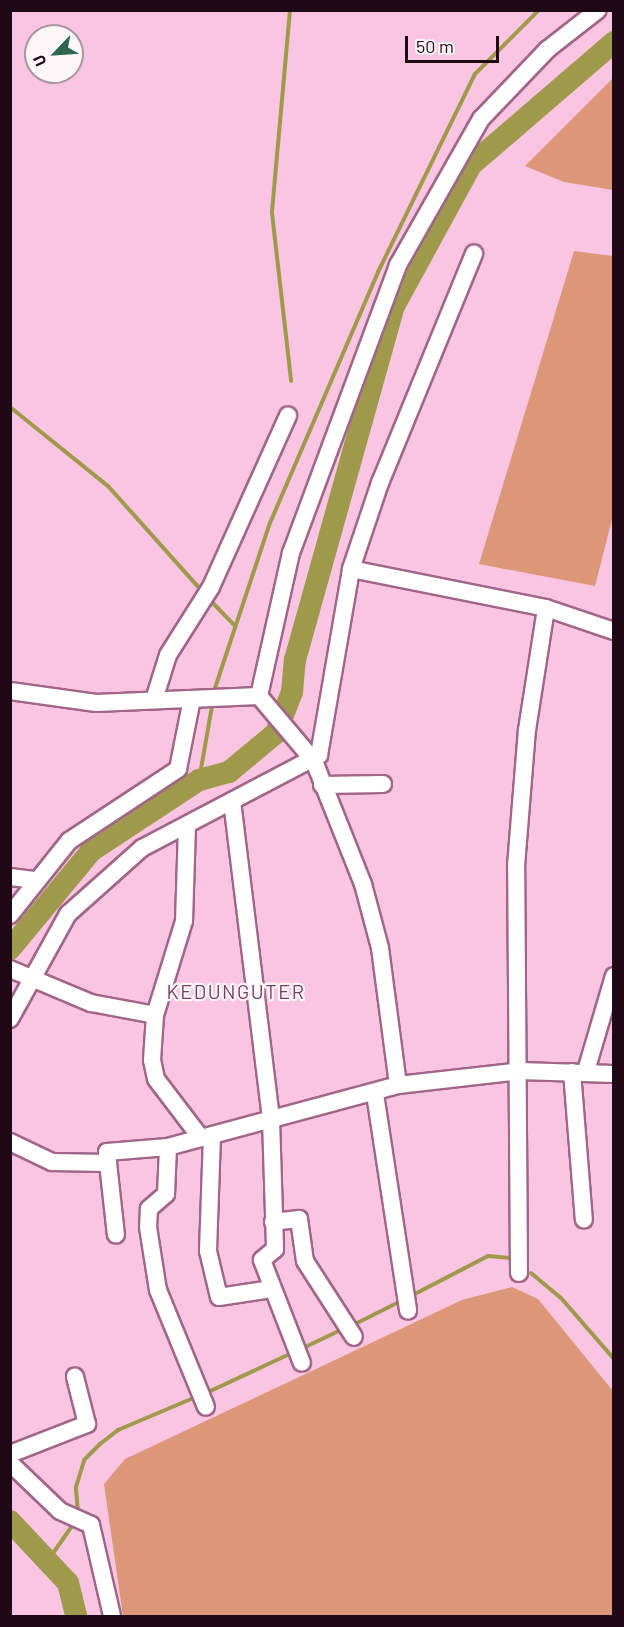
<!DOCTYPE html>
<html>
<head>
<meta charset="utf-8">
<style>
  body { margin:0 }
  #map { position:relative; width:624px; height:1627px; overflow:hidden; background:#fac5e2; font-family:Barlow,sans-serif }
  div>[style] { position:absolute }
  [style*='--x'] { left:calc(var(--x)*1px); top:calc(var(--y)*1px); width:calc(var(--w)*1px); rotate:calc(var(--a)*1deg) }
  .green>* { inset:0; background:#db9777 }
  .stream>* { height:4px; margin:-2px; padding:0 2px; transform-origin:2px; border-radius:2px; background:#9f9a4b }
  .river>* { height:22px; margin:-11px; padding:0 11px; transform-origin:11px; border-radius:11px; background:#9f9a4b }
  .roads { filter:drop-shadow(2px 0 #a16687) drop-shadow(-2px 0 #a16687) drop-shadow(0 2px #a16687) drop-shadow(0 -2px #a16687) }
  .minor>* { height:16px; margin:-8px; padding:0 8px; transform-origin:8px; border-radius:8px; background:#fff }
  span { translate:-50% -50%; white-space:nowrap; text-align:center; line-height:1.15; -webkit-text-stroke:4.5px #fdf6f9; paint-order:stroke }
  .quarter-label { font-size:20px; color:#784060; letter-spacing:1.5px }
  .frame { position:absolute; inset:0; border:12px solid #200917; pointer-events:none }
  .north { position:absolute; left:24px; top:24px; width:60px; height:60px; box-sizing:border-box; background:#fdf6f9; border:2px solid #a5979f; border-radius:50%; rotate:245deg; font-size:16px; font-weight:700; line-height:24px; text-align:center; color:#200917 }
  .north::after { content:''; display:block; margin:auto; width:21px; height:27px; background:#2d6750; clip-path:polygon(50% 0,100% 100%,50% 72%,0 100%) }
  .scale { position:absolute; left:405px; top:36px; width:94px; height:27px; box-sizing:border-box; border:3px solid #200917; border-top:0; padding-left:8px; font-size:18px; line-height:21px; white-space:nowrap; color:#200917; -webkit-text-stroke:4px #fdf6f9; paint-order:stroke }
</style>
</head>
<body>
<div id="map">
  <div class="green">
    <div style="clip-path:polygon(613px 78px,613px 190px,564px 182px,525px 166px)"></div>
    <div style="clip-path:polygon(574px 251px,613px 256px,614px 512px,595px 586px,479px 564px)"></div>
    <div style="clip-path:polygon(512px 1287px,538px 1299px,613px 1391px,613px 1616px,123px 1616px,104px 1484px,125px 1459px,462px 1300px)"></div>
  </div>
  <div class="stream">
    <div style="--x:290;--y:10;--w:204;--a:95.1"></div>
    <div style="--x:272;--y:213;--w:169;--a:83.5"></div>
    <div style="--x:10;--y:407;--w:126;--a:38.9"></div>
    <div style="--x:108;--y:486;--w:141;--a:48.2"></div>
    <div style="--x:209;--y:599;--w:36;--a:46"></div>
    <div style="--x:213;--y:694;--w:180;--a:-71.6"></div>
    <div style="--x:270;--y:523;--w:273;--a:-66.7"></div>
    <div style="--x:378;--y:272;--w:220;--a:-63.9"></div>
    <div style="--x:475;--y:74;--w:91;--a:-45"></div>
    <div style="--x:199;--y:780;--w:80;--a:-80"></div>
    <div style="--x:531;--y:1273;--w:39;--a:40"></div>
    <div style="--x:561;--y:1298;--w:81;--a:49"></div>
    <div style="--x:409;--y:1297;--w:89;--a:-27.4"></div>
    <div style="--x:488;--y:1256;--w:24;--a:5"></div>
    <div style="--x:353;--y:1325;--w:56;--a:-26.6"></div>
    <div style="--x:301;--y:1349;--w:47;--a:-25.5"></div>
    <div style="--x:206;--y:1393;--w:97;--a:-25"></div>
    <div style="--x:78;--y:1512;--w:25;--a:-95"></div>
    <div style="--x:76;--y:1487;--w:28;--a:-73"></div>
    <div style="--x:84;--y:1460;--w:23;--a:-45"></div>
    <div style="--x:100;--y:1444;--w:23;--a:-38"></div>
    <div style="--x:118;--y:1430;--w:87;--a:-23"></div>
    <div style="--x:49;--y:1559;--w:44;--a:-55.2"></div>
  </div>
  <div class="river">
    <div style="--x:10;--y:949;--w:127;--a:-50.4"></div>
    <div style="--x:91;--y:851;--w:129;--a:-33.3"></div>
    <div style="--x:199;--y:780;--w:31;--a:-15"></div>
    <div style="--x:229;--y:772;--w:61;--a:-39.7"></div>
    <div style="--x:276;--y:733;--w:44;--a:-68.7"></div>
    <div style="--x:292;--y:692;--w:32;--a:-85"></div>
    <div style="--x:295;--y:660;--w:365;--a:-74.4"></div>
    <div style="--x:393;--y:308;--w:163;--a:-61.4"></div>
    <div style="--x:471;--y:165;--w:189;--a:-40.7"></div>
    <div style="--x:10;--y:1521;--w:85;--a:46.9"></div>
    <div style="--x:68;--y:1583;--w:34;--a:76"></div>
  </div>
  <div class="roads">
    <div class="minor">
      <div style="--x:351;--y:569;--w:91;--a:-71.4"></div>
      <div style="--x:380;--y:483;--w:248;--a:-67.7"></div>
      <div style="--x:10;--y:691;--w:87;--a:7.9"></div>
      <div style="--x:96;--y:703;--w:163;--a:-2.5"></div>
      <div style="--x:259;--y:696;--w:85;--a:49.8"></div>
      <div style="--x:314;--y:761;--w:132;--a:68.3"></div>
      <div style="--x:363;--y:884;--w:66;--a:75.1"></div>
      <div style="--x:380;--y:948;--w:138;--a:82.5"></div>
      <div style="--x:259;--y:696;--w:147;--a:-77.4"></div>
      <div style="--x:291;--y:553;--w:307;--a:-69.6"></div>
      <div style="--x:398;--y:265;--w:168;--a:-60.4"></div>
      <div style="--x:481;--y:119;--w:97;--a:-46.3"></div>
      <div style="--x:548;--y:49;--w:63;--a:-38"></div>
      <div style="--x:154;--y:700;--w:47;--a:-72.7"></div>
      <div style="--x:168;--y:655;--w:80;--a:-57.7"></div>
      <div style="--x:211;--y:587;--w:188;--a:-65.8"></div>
      <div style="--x:322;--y:785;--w:61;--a:-0.9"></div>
      <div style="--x:232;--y:801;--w:320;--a:83"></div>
      <div style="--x:271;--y:1119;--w:130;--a:88.2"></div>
      <div style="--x:275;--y:1249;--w:17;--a:140"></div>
      <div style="--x:262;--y:1260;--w:110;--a:68.8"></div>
      <div style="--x:187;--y:826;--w:95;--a:91.8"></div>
      <div style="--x:184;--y:921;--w:98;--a:107.1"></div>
      <div style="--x:155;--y:1015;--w:45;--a:93.8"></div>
      <div style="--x:152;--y:1060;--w:19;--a:78"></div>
      <div style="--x:156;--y:1079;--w:74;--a:52.7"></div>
      <div style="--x:10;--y:877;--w:24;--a:7"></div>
      <div style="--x:10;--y:915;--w:95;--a:-51.4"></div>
      <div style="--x:69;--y:841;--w:131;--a:-33.4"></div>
      <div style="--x:178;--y:769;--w:71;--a:-78.7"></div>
      <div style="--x:10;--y:969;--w:88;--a:22.8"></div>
      <div style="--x:91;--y:1003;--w:65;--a:10.6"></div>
      <div style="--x:10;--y:1019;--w:120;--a:-61.1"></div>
      <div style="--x:68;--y:914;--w:99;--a:-41.7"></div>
      <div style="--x:142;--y:848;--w:200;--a:-27.7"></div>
      <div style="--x:319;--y:755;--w:189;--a:-80.2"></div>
      <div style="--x:351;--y:569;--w:199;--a:11.3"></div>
      <div style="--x:546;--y:608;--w:72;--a:18.7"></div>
      <div style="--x:586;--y:1071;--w:99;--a:-73.6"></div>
      <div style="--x:572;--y:1072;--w:148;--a:85.4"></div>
      <div style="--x:375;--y:1094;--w:219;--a:81.3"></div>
      <div style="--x:212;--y:1136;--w:115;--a:92"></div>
      <div style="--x:208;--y:1251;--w:47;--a:76.6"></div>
      <div style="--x:219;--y:1297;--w:53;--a:-8.7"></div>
      <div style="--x:10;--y:1142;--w:47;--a:25.5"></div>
      <div style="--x:52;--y:1162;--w:56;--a:1"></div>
      <div style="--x:108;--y:1163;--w:11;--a:-95"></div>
      <div style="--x:107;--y:1152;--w:61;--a:-4.7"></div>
      <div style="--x:168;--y:1147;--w:238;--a:-15.1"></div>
      <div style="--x:398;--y:1085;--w:123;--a:-6.5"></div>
      <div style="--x:520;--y:1071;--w:94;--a:1.8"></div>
      <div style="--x:168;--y:1147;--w:47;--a:92.4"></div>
      <div style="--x:166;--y:1194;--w:23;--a:139"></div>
      <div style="--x:149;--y:1209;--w:18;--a:93"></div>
      <div style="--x:148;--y:1227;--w:64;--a:81"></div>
      <div style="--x:158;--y:1290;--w:126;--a:67.7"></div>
      <div style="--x:108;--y:1163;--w:72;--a:83.7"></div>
      <div style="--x:273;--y:1222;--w:26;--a:-7"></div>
      <div style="--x:299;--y:1219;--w:42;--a:81.9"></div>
      <div style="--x:305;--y:1261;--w:90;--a:57.2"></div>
      <div style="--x:519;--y:1273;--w:407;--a:-90.4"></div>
      <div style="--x:516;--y:866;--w:136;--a:-85.4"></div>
      <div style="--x:527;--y:730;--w:123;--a:-81.1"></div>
      <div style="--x:10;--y:1454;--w:83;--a:-21.3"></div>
      <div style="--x:87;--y:1424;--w:49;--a:-104.3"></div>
      <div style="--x:10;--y:1463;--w:69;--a:43.8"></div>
      <div style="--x:60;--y:1511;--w:34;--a:24"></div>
      <div style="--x:91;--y:1525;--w:93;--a:77"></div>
    </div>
  </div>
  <div class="quarter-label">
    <span style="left:236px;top:991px">KEDUNGUTER</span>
  </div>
  <div class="frame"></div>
  <div class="north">U</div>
  <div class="scale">50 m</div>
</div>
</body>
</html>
